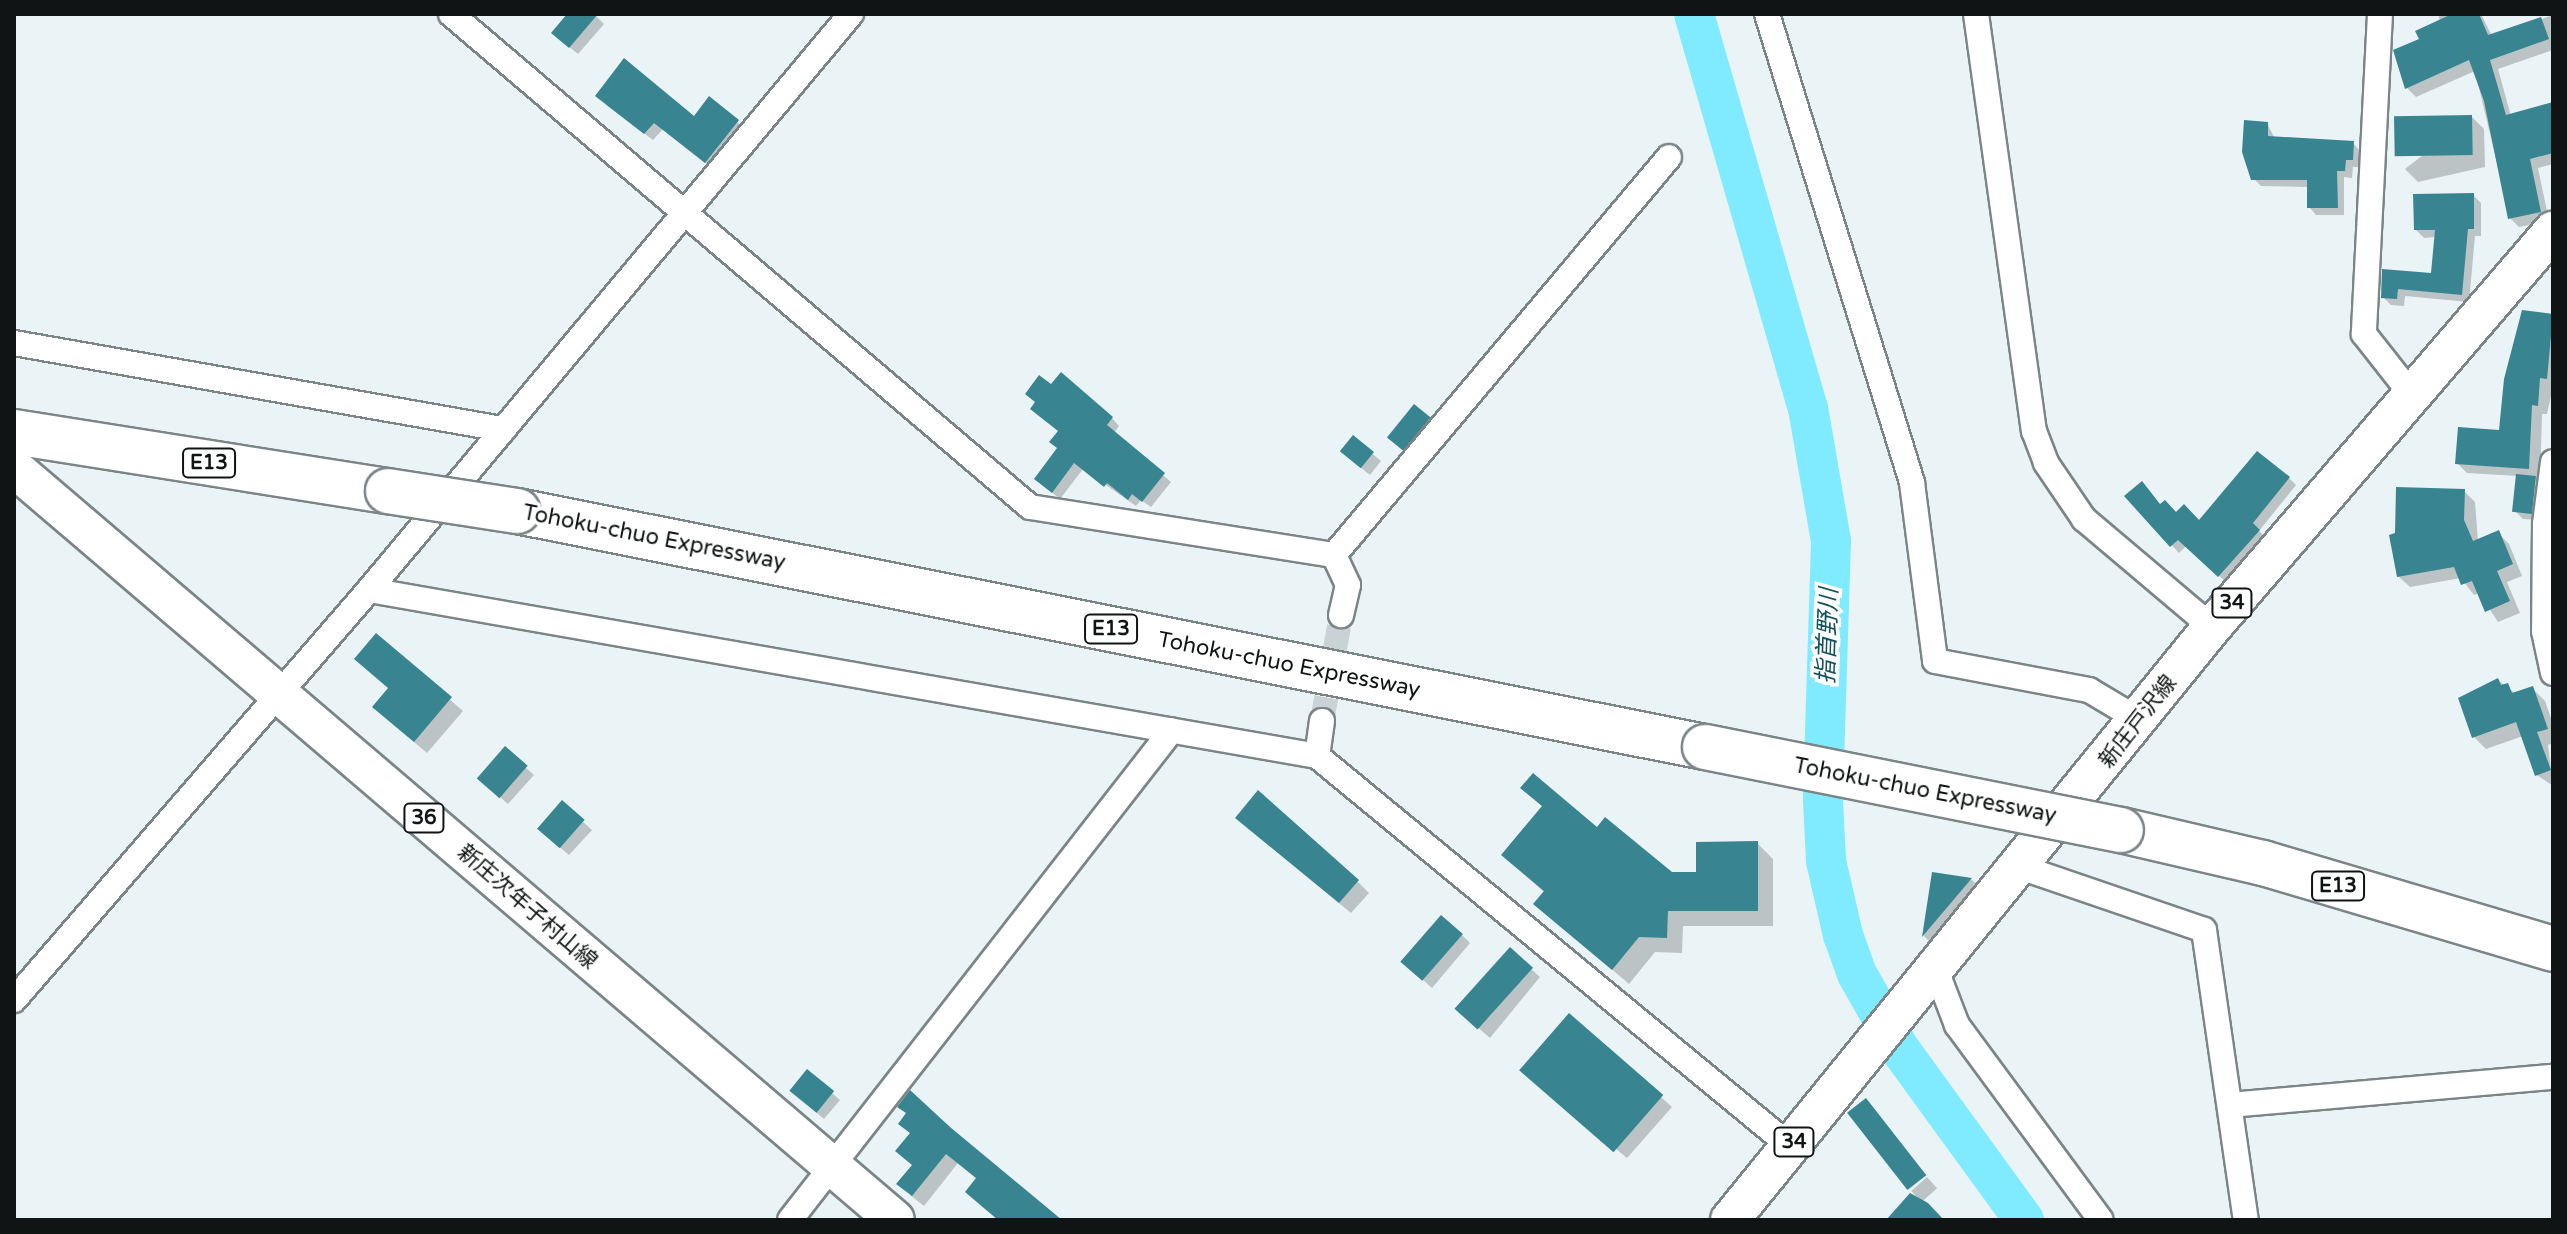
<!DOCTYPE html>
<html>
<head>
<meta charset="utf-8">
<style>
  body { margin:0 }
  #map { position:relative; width:2567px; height:1234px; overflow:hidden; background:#eaf4f6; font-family:"Varela Round","Noto Sans JP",sans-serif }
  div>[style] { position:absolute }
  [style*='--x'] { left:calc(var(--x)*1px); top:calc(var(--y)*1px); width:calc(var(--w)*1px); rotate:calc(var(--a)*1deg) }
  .shadow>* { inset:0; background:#0003; transform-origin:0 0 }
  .river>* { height:40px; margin:-20px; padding:0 20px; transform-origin:20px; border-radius:20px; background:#80ebfe }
  .building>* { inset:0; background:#388491; transform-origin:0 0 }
  .minor-tunnel>* { height:24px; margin-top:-12px; transform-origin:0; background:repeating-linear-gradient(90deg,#c9d2d4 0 24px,transparent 0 36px) }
  .roads { filter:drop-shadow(2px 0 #7b8587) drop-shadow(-2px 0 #7b8587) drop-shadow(0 2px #7b8587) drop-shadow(0 -2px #7b8587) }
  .minor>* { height:24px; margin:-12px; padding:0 12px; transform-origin:12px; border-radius:12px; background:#fff }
  .primary>* { height:38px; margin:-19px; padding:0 19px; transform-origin:19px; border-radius:19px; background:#fff }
  .motorway>* { height:44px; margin:-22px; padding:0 22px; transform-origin:22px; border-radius:22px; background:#fff }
  .bridges { filter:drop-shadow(2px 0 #7b8587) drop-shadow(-2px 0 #7b8587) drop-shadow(0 2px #7b8587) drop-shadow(0 -2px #7b8587) }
  .motorway-bridge>* { height:44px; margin:-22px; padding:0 22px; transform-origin:22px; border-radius:22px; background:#fff }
  span { translate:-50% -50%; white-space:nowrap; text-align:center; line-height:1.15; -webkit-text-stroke:7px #fff; paint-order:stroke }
  .shield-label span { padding:2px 6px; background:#fff; border:2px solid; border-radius:6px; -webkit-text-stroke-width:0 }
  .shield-label { font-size:20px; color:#101414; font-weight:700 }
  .street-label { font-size:22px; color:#101414 }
  .water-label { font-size:24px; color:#13525c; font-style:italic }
  .frame { position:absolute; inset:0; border:16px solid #101414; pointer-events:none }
</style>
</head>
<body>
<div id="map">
  <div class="shadow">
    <div style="clip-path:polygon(570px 14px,594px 14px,604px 24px,578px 54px,562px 41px)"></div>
    <div style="clip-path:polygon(2438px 14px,2481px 14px,2492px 36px,2553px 15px,2553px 50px,2498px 69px,2511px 116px,2553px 104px,2553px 164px,2538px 168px,2549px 221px,2519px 227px,2510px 218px,2475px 71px,2416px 97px,2407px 88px,2421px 40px,2440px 21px)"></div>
    <div style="clip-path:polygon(605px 104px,737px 122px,745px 129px,713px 169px,663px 129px,653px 140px)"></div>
    <div style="clip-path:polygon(2472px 117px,2484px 129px,2485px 167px,2418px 182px,2405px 169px)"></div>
    <div style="clip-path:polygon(2267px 123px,2275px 139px,2353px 143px,2360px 151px,2360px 167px,2353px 167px,2352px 178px,2344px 177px,2344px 215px,2316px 215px,2309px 207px,2309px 187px,2261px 186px,2253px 178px)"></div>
    <div style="clip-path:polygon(2473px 195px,2481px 203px,2481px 236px,2475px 236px,2469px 302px,2405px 296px,2404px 306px,2391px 305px,2383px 297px,2384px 271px,2433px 275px,2436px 237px,2424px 238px,2416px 230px)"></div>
    <div style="clip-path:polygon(2523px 312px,2553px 316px,2553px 387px,2547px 414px,2542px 414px,2539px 520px,2523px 519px,2515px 511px,2518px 476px,2467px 473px,2458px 464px,2501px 432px)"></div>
    <div style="clip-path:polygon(1415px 407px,1437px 426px,1411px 457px,1398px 445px)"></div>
    <div style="clip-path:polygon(1112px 418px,1119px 426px,1114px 433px,1171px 482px,1151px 507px,1141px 500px,1136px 506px,1083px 469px,1060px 499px,1044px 486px)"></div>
    <div style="clip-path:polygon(1353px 438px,1381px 461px,1370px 475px,1350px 459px)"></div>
    <div style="clip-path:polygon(2289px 478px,2296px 485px,2259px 531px,2266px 538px,2226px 582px,2186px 546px,2179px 553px,2127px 496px,2200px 522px)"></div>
    <div style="clip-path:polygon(2464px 491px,2475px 502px,2478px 541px,2498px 533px,2509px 544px,2522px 576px,2507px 582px,2520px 613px,2498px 622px,2479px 593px,2474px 595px,2461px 578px,2410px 587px,2398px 576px)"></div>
    <div style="clip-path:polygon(376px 636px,463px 711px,427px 753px,387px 719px,390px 689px)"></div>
    <div style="clip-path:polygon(2498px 680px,2516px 694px,2532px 688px,2545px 701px,2553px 724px,2553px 743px,2548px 745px,2553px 786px,2537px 775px,2523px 736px,2486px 749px,2474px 737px)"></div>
    <div style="left:505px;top:749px;width:39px;height:39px;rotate:42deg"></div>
    <div style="clip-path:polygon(1523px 788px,1671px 874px,1698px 874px,1757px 843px,1773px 859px,1773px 926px,1683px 926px,1682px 953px,1655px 952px,1629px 984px,1536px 904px,1545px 893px,1503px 855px,1543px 807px)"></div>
    <div style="clip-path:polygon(562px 803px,592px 830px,569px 855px,547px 836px)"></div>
    <div style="clip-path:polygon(1249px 829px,1358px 882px,1369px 893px,1351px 913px)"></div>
    <div style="clip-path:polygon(1933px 874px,1972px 880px,1979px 887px,1931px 943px,1924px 936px)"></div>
    <div style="clip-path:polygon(1462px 935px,1470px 943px,1432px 988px,1412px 970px)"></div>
    <div style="clip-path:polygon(1510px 950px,1540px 977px,1490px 1038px,1468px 1019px)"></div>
    <div style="clip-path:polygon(1570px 1016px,1672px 1107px,1627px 1158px,1539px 1085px,1555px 1041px,1551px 1038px)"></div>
    <div style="clip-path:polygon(832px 1093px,840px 1100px,824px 1119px,799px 1098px)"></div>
    <div style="clip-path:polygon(900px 1123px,1059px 1220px,999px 1220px,978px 1180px,958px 1163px,924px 1206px,910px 1195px,914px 1166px,897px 1151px,911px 1134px)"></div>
    <div style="left:1927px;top:1177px;width:15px;height:21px;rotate:48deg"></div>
  </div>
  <div class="river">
    <div style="--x:1694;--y:14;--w:410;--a:73.9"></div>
    <div style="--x:1808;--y:408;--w:135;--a:80.2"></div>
    <div style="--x:1831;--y:541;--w:260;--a:91.8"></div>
    <div style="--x:1823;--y:801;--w:60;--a:87.1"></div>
    <div style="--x:1826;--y:861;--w:76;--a:77.1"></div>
    <div style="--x:1843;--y:935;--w:41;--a:70.3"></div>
    <div style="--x:1857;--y:974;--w:85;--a:60.4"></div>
    <div style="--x:1899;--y:1048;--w:213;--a:54"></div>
  </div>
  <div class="building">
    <div style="clip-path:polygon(567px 14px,598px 14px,569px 48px,551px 33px)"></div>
    <div style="clip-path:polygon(2452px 14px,2479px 14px,2488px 35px,2541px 17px,2549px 39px,2490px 60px,2506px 115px,2553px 102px,2553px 153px,2530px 159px,2541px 212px,2508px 219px,2484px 101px,2469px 60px,2405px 89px,2393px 50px,2419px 39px,2415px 31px)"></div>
    <div style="clip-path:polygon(624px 58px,694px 116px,709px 96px,739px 120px,705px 163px,654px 123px,644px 134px,595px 96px)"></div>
    <div style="left:2472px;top:115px;width:40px;height:78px;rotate:89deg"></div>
    <div style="clip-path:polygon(2244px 120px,2268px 122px,2268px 136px,2354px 141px,2353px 160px,2346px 160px,2345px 171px,2337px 171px,2338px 208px,2307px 208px,2307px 180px,2251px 180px,2242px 152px)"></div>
    <div style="clip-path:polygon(2474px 193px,2474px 229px,2468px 229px,2462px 295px,2398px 289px,2397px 299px,2381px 298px,2382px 269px,2431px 273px,2435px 230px,2414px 230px,2413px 194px)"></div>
    <div style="clip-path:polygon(2522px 310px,2553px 314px,2547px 379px,2540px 378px,2538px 406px,2532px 405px,2529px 469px,2455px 464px,2458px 427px,2499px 430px,2504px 379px)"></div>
    <div style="clip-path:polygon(1061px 372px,1113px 417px,1107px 425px,1165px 473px,1142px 502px,1132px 494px,1128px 500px,1107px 483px,1104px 487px,1074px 463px,1052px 493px,1034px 479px,1057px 448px,1049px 442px,1058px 431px,1030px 409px,1035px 402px,1025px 394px,1039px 375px,1051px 384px)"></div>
    <div style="left:1414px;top:404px;width:21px;height:43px;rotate:39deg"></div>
    <div style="left:1353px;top:435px;width:27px;height:21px;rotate:39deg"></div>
    <div style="clip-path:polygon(2257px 451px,2290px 477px,2253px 523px,2260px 530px,2218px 577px,2178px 540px,2170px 547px,2124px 496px,2142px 481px,2160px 504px,2165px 500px,2176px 512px,2184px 504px,2199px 520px)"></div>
    <div style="left:2516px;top:474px;width:20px;height:38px;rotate:6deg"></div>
    <div style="clip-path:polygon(2396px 487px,2465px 489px,2464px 520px,2473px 541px,2499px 530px,2513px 564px,2497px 571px,2510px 601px,2485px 612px,2472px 581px,2461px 585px,2454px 567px,2397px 577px,2389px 535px,2395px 533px)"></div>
    <div style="clip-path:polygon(376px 633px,452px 697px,414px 742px,372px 707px,388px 688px,354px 659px)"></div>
    <div style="clip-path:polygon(2498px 678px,2501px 685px,2508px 683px,2512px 693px,2533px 686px,2548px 729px,2537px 732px,2551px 770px,2535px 776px,2516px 722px,2472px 738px,2458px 698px)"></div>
    <div style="left:505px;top:746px;width:30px;height:43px;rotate:41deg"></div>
    <div style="clip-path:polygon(1533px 773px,1597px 827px,1605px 817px,1672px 872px,1696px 872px,1696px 842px,1758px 841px,1758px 911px,1668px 911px,1667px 938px,1639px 937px,1612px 970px,1533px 904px,1544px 891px,1501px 855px,1542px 806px,1520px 788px)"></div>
    <div style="clip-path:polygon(1258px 790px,1359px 880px,1339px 903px,1235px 818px)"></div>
    <div style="left:562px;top:800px;width:30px;height:38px;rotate:41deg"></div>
    <div style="clip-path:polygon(1932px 872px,1972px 878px,1922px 937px)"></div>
    <div style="left:1441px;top:915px;width:29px;height:62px;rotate:41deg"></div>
    <div style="left:1510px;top:947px;width:31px;height:83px;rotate:42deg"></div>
    <div style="left:1569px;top:1013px;width:125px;height:76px;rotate:41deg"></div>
    <div style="left:807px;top:1069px;width:35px;height:28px;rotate:39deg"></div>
    <div style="clip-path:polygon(910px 1090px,950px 1127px,1062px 1220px,998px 1220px,965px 1192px,976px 1178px,946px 1154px,912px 1196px,896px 1184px,912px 1165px,895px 1151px,910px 1133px,898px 1124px,906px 1113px,897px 1107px)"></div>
    <div style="left:1866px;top:1098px;width:98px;height:24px;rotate:52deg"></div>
    <div style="clip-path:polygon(1910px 1193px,1928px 1203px,1944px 1220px,1886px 1220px)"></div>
  </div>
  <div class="minor-tunnel">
    <div style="--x:1322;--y:721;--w:108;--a:-79.8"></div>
  </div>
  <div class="roads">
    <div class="minor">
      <div style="--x:451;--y:14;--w:760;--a:40.41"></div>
      <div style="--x:1030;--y:507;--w:308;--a:9"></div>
      <div style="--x:1334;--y:555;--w:33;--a:65"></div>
      <div style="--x:1348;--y:585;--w:31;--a:103"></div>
      <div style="--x:1767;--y:14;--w:491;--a:72.8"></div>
      <div style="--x:1912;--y:483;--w:179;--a:82.6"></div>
      <div style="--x:1935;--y:661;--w:157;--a:10.7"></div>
      <div style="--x:2089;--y:690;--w:61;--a:30.8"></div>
      <div style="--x:1976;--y:14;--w:421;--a:82.1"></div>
      <div style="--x:2034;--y:431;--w:34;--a:69"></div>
      <div style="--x:2046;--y:463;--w:68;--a:55.8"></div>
      <div style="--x:2084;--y:519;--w:167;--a:40.2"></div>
      <div style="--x:2380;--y:14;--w:320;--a:92.9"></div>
      <div style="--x:2364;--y:334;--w:78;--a:51.8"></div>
      <div style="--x:14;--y:343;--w:497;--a:10"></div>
      <div style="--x:2553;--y:462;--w:63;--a:97.4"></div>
      <div style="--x:2545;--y:524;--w:107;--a:90.5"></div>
      <div style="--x:2544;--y:631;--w:43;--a:77.9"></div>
      <div style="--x:1334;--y:555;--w:520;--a:-49.91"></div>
      <div style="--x:369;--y:590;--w:962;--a:9.93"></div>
      <div style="--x:1322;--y:721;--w:35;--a:98"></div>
      <div style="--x:1317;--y:756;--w:613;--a:39.51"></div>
      <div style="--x:2020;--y:867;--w:194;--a:18.9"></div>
      <div style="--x:2204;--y:930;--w:293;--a:81.8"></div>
      <div style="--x:1934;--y:965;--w:64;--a:69"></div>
      <div style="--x:1957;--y:1025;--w:242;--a:53.6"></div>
      <div style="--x:14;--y:1000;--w:542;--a:-49.11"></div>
      <div style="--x:369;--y:590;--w:751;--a:-50.08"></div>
      <div style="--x:2230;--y:1105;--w:324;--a:-5"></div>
      <div style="--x:790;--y:1220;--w:621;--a:-52.06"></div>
    </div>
    <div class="primary">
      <div style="--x:14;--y:468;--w:1158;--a:40.48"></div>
      <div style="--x:1730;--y:1220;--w:764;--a:-50.9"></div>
      <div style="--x:2212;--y:627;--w:523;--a:-49.27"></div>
    </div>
    <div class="motorway">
      <div style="--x:14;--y:432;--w:379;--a:9"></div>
      <div style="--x:517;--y:511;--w:1211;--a:11.24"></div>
      <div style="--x:2121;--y:830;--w:146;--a:13.1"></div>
      <div style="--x:2263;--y:863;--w:302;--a:16.5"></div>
    </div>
  </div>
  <div class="bridges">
    <div class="motorway-bridge">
      <div style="--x:388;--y:491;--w:131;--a:8.8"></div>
      <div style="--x:1705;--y:747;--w:424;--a:11.3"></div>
    </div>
  </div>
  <div class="shield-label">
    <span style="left:209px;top:463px">E13</span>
    <span style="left:2232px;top:603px">34</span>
    <span style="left:1111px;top:629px">E13</span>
    <span style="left:424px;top:818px">36</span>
    <span style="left:2338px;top:886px">E13</span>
    <span style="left:1794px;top:1142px">34</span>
  </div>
  <div class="street-label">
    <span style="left:654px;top:538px;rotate:11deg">Tohoku-chuo Expressway</span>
    <span style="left:1289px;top:665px;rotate:11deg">Tohoku-chuo Expressway</span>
    <span style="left:2138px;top:722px;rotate:-52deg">新庄戸沢線</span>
    <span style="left:1925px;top:791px;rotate:11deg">Tohoku-chuo Expressway</span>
    <span style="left:527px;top:907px;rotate:41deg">新庄次年子村山線</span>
  </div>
  <div class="water-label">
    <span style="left:1828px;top:636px;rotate:-88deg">指首野川</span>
  </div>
  <div class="frame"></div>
</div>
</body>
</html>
